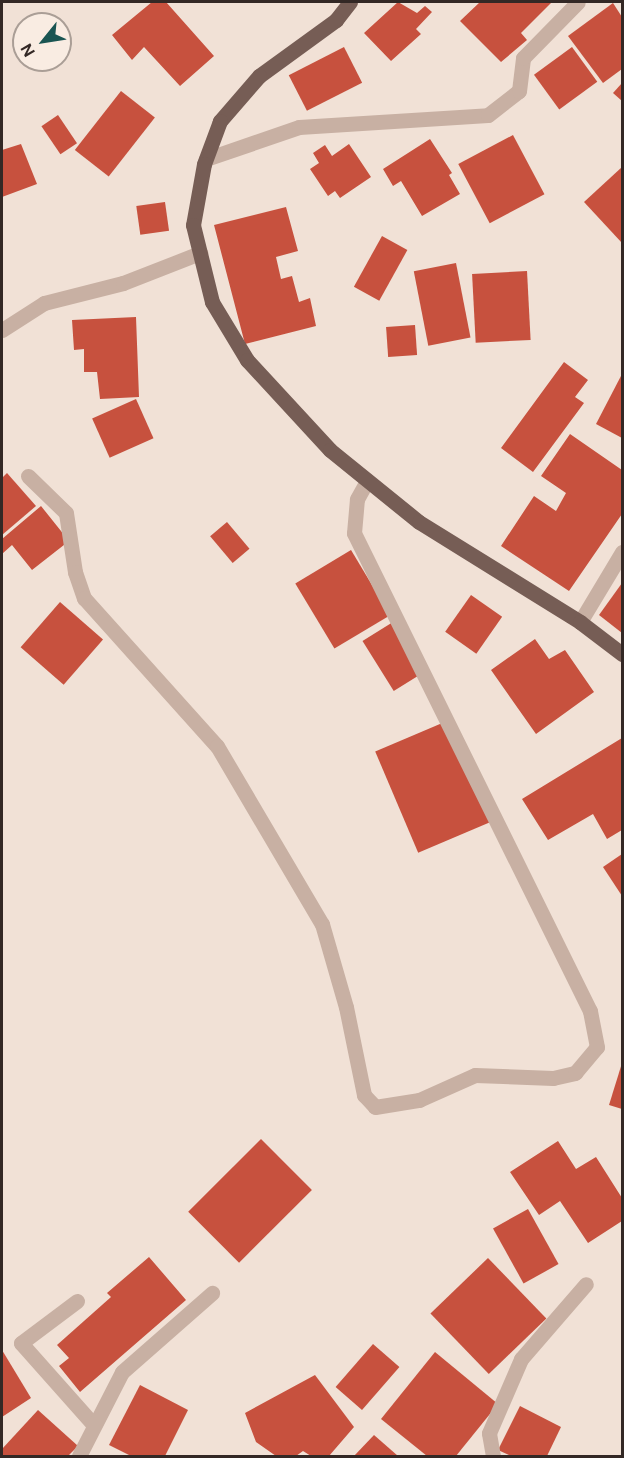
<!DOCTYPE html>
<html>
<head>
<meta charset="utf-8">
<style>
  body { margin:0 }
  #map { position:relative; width:624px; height:1458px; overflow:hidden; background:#f1e1d6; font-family:"DM Sans",sans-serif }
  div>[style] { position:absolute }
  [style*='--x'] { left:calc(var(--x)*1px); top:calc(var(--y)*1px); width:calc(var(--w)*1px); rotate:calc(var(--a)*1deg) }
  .building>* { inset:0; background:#c7513e; transform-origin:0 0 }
  .minor>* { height:15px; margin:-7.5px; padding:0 7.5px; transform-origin:7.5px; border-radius:7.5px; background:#c8b0a3 }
  .major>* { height:15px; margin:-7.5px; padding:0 7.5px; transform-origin:7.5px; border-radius:7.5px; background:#765d55 }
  span { translate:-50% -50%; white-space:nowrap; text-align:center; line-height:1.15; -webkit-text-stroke:4.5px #f9ece2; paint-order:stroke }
  .frame { position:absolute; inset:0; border:3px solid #332825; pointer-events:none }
  .north { position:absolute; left:12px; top:12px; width:60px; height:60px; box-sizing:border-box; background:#f9ece2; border:2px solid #aa9e96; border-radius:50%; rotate:240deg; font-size:16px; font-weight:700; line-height:24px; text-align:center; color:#332825 }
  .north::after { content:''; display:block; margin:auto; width:21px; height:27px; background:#1a5552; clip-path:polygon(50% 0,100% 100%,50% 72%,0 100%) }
</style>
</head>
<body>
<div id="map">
  <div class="building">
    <div style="clip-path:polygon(152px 2px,166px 2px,214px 56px,180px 86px,144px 47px,132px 60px,112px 35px)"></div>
    <div style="clip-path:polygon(398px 2px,417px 13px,425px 6px,432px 12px,416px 29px,421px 34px,391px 61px,364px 33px)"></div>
    <div style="clip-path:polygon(480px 2px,552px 2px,521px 33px,527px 40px,501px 62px,460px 21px)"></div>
    <div style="clip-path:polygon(613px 3px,622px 17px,622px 69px,603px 83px,568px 36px)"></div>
    <div style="left:344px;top:47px;width:40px;height:62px;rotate:63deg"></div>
    <div style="left:572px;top:47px;width:43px;height:47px;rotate:54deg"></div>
    <div style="clip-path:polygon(622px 83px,622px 101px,613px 93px)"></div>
    <div style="left:121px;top:91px;width:43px;height:75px;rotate:38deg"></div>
    <div style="left:58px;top:115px;width:34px;height:20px;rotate:56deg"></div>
    <div style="left:513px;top:135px;width:67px;height:62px;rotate:62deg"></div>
    <div style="clip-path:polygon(430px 139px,452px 173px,449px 175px,460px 194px,422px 216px,401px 181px,393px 186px,383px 169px)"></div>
    <div style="clip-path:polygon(21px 144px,37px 184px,2px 197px,2px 150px)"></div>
    <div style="clip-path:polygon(349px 144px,371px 177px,340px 198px,335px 191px,328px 196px,310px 169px,319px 163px,313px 153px,325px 145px,332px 156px)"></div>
    <div style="clip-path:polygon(622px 167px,622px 243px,584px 202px)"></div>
    <div style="left:165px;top:202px;width:29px;height:29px;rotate:82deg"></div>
    <div style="clip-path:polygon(286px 207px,298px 251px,276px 257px,281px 279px,292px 276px,299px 302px,310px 298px,316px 326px,245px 344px,214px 225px)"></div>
    <div style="left:382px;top:236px;width:29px;height:58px;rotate:29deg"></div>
    <div style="left:456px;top:263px;width:76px;height:43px;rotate:79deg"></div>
    <div style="left:527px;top:271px;width:69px;height:55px;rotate:87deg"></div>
    <div style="clip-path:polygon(136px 317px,139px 397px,100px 399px,97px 372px,84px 372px,84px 349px,74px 350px,72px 320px)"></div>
    <div style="left:415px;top:325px;width:30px;height:29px;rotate:86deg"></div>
    <div style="clip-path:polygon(564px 362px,588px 380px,575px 397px,584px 403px,533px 472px,501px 448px)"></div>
    <div style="clip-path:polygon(622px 374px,622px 438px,596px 424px)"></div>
    <div style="left:136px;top:399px;width:43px;height:48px;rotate:66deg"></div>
    <div style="clip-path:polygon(570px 434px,622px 470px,622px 514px,569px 591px,501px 546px,534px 496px,556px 511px,566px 493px,541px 476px)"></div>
    <div style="clip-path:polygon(7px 473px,36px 506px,2px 535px,2px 478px)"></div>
    <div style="clip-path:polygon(41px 506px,69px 541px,32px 570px,12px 545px,2px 554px,2px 539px)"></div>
    <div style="left:227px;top:522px;width:35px;height:22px;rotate:50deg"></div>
    <div style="left:351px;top:550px;width:76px;height:65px;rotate:59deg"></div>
    <div style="clip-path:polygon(622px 583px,622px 633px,599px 615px)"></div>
    <div style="left:471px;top:595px;width:38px;height:45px;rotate:35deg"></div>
    <div style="left:60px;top:602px;width:57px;height:60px;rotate:41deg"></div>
    <div style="left:393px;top:622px;width:59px;height:36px;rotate:58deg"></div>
    <div style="clip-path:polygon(535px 639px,549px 659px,565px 650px,594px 692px,536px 734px,491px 670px)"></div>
    <div style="left:447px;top:721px;width:110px;height:78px;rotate:67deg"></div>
    <div style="clip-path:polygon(622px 738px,622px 830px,607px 839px,593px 814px,548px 840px,522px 799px)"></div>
    <div style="clip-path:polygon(622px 854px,622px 896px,603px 867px)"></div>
    <div style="clip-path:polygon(622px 1063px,622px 1109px,609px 1105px)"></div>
    <div style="left:261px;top:1139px;width:72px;height:103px;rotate:45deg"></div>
    <div style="clip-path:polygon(558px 1141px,576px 1169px,596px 1157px,622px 1198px,622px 1221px,588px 1243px,560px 1201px,539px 1215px,510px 1172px)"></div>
    <div style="left:528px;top:1209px;width:63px;height:40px;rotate:61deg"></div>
    <div style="clip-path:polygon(149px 1257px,186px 1300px,80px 1392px,59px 1366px,69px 1358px,57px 1345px,111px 1297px,107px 1293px)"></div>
    <div style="left:488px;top:1258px;width:84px;height:80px;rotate:46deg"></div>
    <div style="left:373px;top:1344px;width:35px;height:57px;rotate:41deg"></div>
    <div style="clip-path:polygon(2px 1350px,31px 1398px,2px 1417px)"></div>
    <div style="clip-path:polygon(435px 1352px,498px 1404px,456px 1456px,427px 1456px,381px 1419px)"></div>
    <div style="clip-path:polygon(315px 1375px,354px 1427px,329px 1456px,311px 1456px,303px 1451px,296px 1456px,276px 1456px,256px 1442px,245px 1413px)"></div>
    <div style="clip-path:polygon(140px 1385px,188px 1410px,165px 1456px,131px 1456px,109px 1445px)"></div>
    <div style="clip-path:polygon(520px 1406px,561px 1427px,547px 1456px,511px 1456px,498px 1450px)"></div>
    <div style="clip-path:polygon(38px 1410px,78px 1446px,68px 1456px,3px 1456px,2px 1449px)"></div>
    <div style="clip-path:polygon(374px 1435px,398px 1456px,354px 1456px)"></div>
  </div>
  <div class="minor">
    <div style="--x:206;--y:159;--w:98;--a:-19"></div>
    <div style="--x:299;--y:127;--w:189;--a:-3.6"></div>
    <div style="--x:488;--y:115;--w:39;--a:-38"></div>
    <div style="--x:519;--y:91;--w:33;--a:-83"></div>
    <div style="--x:523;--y:58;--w:78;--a:-45.5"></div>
    <div style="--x:2;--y:330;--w:50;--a:-32.7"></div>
    <div style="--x:44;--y:303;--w:81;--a:-14.2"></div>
    <div style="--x:123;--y:283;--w:83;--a:-21.3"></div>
    <div style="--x:28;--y:476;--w:53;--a:44.2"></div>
    <div style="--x:66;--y:513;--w:60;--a:81.3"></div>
    <div style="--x:75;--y:572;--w:28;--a:71"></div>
    <div style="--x:84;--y:598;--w:199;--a:48.1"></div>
    <div style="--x:217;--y:746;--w:207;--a:59.5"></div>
    <div style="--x:322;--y:924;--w:86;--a:73.9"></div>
    <div style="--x:346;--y:1007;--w:90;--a:78.4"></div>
    <div style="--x:364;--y:1095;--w:16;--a:47"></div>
    <div style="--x:375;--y:1107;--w:45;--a:-9"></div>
    <div style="--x:419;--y:1100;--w:61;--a:-24.1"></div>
    <div style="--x:475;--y:1075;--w:78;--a:2.2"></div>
    <div style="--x:553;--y:1078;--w:23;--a:-13"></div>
    <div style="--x:575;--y:1073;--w:34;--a:-50"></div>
    <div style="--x:597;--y:1047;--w:37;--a:-101"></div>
    <div style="--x:590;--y:1011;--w:533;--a:-116.28"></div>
    <div style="--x:354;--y:533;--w:34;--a:-85"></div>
    <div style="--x:357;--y:499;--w:21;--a:-61"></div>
    <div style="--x:580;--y:622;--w:82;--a:-59"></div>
    <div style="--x:77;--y:1301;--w:70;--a:143.1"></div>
    <div style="--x:21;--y:1343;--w:108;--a:48.4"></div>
    <div style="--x:79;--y:1456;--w:94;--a:-62.9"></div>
    <div style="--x:122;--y:1372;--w:120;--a:-41.3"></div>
    <div style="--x:493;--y:1456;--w:23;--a:-100"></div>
    <div style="--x:489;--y:1433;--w:81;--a:-66.6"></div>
    <div style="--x:521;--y:1359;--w:99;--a:-49.1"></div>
  </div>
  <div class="major">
    <div style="--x:350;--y:2;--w:23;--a:128"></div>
    <div style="--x:336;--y:20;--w:95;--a:144"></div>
    <div style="--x:259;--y:76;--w:60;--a:130.9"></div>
    <div style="--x:220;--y:121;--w:46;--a:110.4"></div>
    <div style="--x:204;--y:164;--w:62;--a:100.2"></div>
    <div style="--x:193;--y:225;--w:79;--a:76.1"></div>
    <div style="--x:212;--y:302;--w:68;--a:58.9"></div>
    <div style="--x:247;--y:360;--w:122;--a:47.3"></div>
    <div style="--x:330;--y:450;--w:114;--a:39"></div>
    <div style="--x:419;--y:522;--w:190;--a:31.8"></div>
    <div style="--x:580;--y:622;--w:53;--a:37.3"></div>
  </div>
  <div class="frame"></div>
  <div class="north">N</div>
</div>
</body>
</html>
